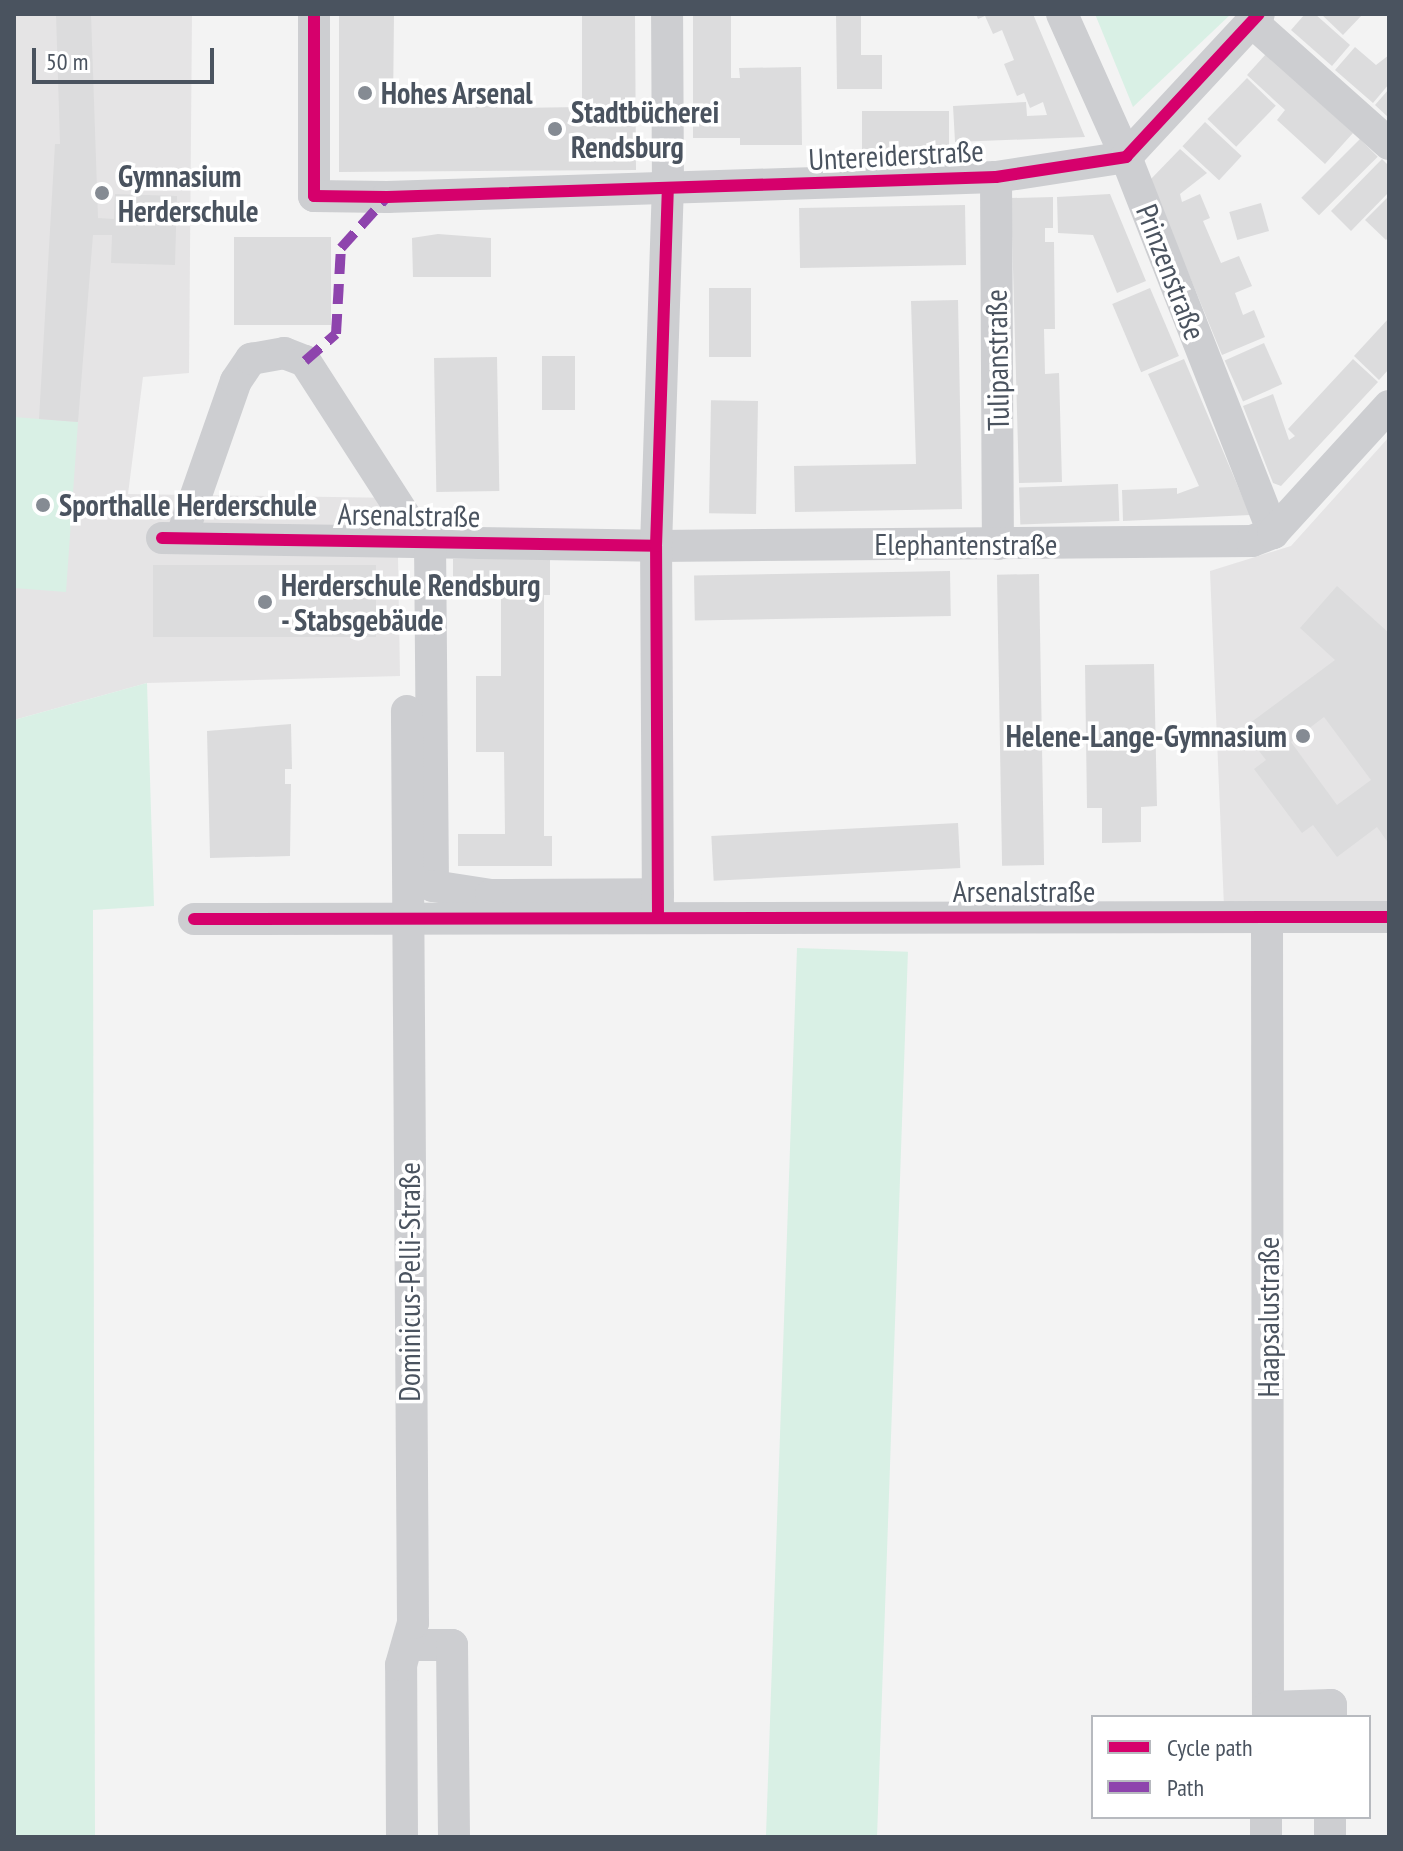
<!DOCTYPE html>
<html>
<head>
<meta charset="utf-8">
<style>
  body { margin:0 }
  #map { position:relative; width:1403px; height:1851px; overflow:hidden; background:#f3f3f3; font-family:"PT Sans Narrow",sans-serif }
  div>[style] { position:absolute }
  [style*='--x'] { left:calc(var(--x)*1px); top:calc(var(--y)*1px); width:calc(var(--w)*1px); rotate:calc(var(--a)*1deg) }
  .education>* { inset:0; background:#e5e4e5 }
  .green>* { inset:0; background:#d9f0e5; transform-origin:0 0 }
  .building>* { inset:0; background:#dcdcdd; transform-origin:0 0 }
  .minor>* { height:32px; margin:-16px; padding:0 16px; transform-origin:16px; border-radius:16px; background:#cdced1 }
  .quiet>* { height:10px; margin-top:-5px; transform-origin:0; background:repeating-linear-gradient(90deg,#8e44ad 0 20px,transparent 0 30px) }
  .cycleway>* { height:12px; margin:-6px; padding:0 6px; transform-origin:6px; border-radius:6px; background:#d6006c }
  .dots>* { width:22px; height:22px; translate:-50% -50%; box-sizing:border-box; border:4px solid #fff; border-radius:50% }
  span { translate:-50% -50%; white-space:nowrap; text-align:center; line-height:1.15; -webkit-text-stroke:7px #fff; paint-order:stroke }
  .poi-label { font-size:30px; color:#4a535f; font-weight:700 }
  .left { translate:0 -50%; text-align:left }
  .right { translate:-100% -50%; text-align:right }
  .street-label { font-size:30px; color:#4a535f }
  .frame { position:absolute; inset:0; border:16px solid #4a535f; pointer-events:none }
  .legend { position:absolute; left:1091px; top:1715px; width:280px; height:104px; box-sizing:border-box; background:#fff; border:2px solid #b7babf; margin:0; padding:10px 14px; list-style:none; font-size:24px; color:#4a535f }
  .legend li { display:flex; align-items:center; gap:16px; height:40px }
  .legend b { width:40px; border:2px solid #b7babf }
  .scale { position:absolute; left:32px; top:48px; width:182px; height:36px; box-sizing:border-box; border:4px solid #4a535f; border-top:0; padding-left:10px; font-size:24px; line-height:28px; white-space:nowrap; color:#4a535f; -webkit-text-stroke:6px #fff; paint-order:stroke }
</style>
</head>
<body>
<div id="map">
  <div class="education">
    <div style="clip-path:polygon(14px 14px,192px 14px,189px 373px,143px 377px,128px 494px,397px 498px,400px 676px,147px 683px,14px 720px)"></div>
    <div style="clip-path:polygon(1389px 437px,1389px 901px,1224px 907px,1210px 571px,1291px 546px)"></div>
  </div>
  <div class="green">
    <div style="clip-path:polygon(1095px 14px,1231px 14px,1133px 107px)"></div>
    <div style="clip-path:polygon(14px 417px,78px 422px,66px 592px,14px 588px)"></div>
    <div style="clip-path:polygon(147px 683px,154px 906px,93px 910px,95px 1837px,14px 1837px,14px 720px)"></div>
    <div style="left:797px;top:948px;width:111px;height:889px;rotate:2deg"></div>
  </div>
  <div class="building">
    <div style="clip-path:polygon(56px 14px,91px 14px,98px 218px,114px 219px,115px 194px,177px 196px,175px 265px,111px 263px,112px 235px,93px 235px,78px 422px,39px 419px,55px 144px,60px 144px)"></div>
    <div style="clip-path:polygon(339px 14px,394px 14px,393px 108px,465px 108px,477px 93px,500px 93px,515px 108px,582px 107px,582px 14px,635px 14px,636px 170px,339px 172px)"></div>
    <div style="clip-path:polygon(693px 14px,731px 14px,731px 78px,740px 78px,739px 68px,801px 67px,802px 145px,740px 145px,740px 138px,693px 138px)"></div>
    <div style="clip-path:polygon(836px 14px,861px 14px,861px 55px,882px 55px,882px 89px,837px 89px)"></div>
    <div style="clip-path:polygon(976px 14px,1033px 14px,1085px 137px,955px 142px,953px 106px,1026px 102px,1027px 116px,1047px 115px,1043px 102px,1030px 108px,1024px 93px,1017px 96px,1004px 64px,1014px 60px,1002px 30px,993px 34px,985px 16px,978px 19px)"></div>
    <div style="clip-path:polygon(1305px 14px,1315px 14px,1350px 45px,1332px 66px,1291px 30px)"></div>
    <div style="clip-path:polygon(1321px 14px,1363px 14px,1343px 35px)"></div>
    <div style="clip-path:polygon(1355px 47px,1376px 65px,1389px 55px,1389px 84px,1373px 103px,1335px 70px)"></div>
    <div style="clip-path:polygon(1266px 54px,1353px 133px,1325px 164px,1277px 120px,1285px 110px,1247px 75px)"></div>
    <div style="left:1247px;top:78px;width:40px;height:57px;rotate:44deg"></div>
    <div style="clip-path:polygon(1389px 89px,1389px 118px,1375px 105px)"></div>
    <div style="left:949px;top:111px;width:43px;height:87px;rotate:90deg"></div>
    <div style="left:1205px;top:122px;width:50px;height:33px;rotate:43deg"></div>
    <div style="left:1360px;top:139px;width:25px;height:83px;rotate:45deg"></div>
    <div style="clip-path:polygon(1180px 149px,1207px 173px,1180px 194px,1182px 202px,1200px 194px,1210px 218px,1203px 221px,1221px 263px,1239px 256px,1252px 286px,1235px 293px,1243px 315px,1254px 310px,1265px 337px,1222px 355px,1150px 180px)"></div>
    <div style="clip-path:polygon(1382px 159px,1389px 166px,1389px 192px,1351px 231px,1331px 211px)"></div>
    <div style="clip-path:polygon(1110px 194px,1146px 281px,1117px 293px,1093px 235px,1058px 233px,1057px 197px)"></div>
    <div style="clip-path:polygon(1389px 196px,1389px 237px,1386px 240px,1365px 220px)"></div>
    <div style="clip-path:polygon(1053px 197px,1053px 228px,1045px 228px,1045px 242px,1054px 242px,1055px 329px,1044px 329px,1045px 374px,1059px 373px,1062px 482px,1019px 483px,1011px 198px)"></div>
    <div style="left:1261px;top:203px;width:29px;height:33px;rotate:74deg"></div>
    <div style="left:965px;top:205px;width:60px;height:166px;rotate:89deg"></div>
    <div style="clip-path:polygon(438px 234px,491px 238px,491px 277px,413px 277px,412px 238px)"></div>
    <div style="left:234px;top:237px;width:97px;height:88px"></div>
    <div style="left:709px;top:288px;width:42px;height:69px"></div>
    <div style="left:1150px;top:288px;width:74px;height:41px;rotate:67deg"></div>
    <div style="clip-path:polygon(958px 300px,962px 509px,795px 512px,794px 466px,916px 464px,911px 301px)"></div>
    <div style="clip-path:polygon(1389px 318px,1389px 369px,1379px 380px,1354px 356px)"></div>
    <div style="left:1264px;top:343px;width:45px;height:43px;rotate:66deg"></div>
    <div style="left:542px;top:356px;width:33px;height:54px"></div>
    <div style="left:497px;top:357px;width:134px;height:63px;rotate:89deg"></div>
    <div style="clip-path:polygon(1184px 359px,1250px 515px,1123px 521px,1122px 490px,1177px 488px,1177px 494px,1199px 486px,1148px 374px)"></div>
    <div style="clip-path:polygon(1353px 359px,1378px 382px,1281px 486px,1273px 483px,1243px 406px,1273px 394px,1289px 440px,1295px 436px,1288px 429px)"></div>
    <div style="left:758px;top:401px;width:113px;height:47px;rotate:91deg"></div>
    <div style="left:1118px;top:484px;width:37px;height:99px;rotate:88deg"></div>
    <div style="clip-path:polygon(453px 559px,550px 559px,550px 595px,544px 595px,544px 836px,552px 836px,552px 866px,458px 866px,458px 834px,505px 834px,504px 752px,476px 752px,476px 676px,501px 676px,501px 595px,453px 595px)"></div>
    <div style="left:376px;top:565px;width:72px;height:223px;rotate:90deg"></div>
    <div style="left:950px;top:571px;width:45px;height:256px;rotate:89deg"></div>
    <div style="left:1039px;top:574px;width:291px;height:42px;rotate:89deg"></div>
    <div style="clip-path:polygon(evenodd,1337px 586px,1389px 633px,1389px 844px,1377px 827px,1337px 857px,1313px 825px,1302px 833px,1254px 769px,1266px 760px,1242px 729px,1335px 660px,1300px 628px,1337px 586px,1324px 717px,1371px 780px,1337px 805px,1291px 742px,1324px 717px)"></div>
    <div style="clip-path:polygon(1154px 664px,1157px 806px,1141px 807px,1141px 842px,1102px 843px,1102px 808px,1087px 808px,1085px 665px)"></div>
    <div style="clip-path:polygon(291px 724px,292px 769px,285px 769px,285px 784px,291px 784px,290px 856px,210px 858px,207px 731px)"></div>
    <div style="left:958px;top:823px;width:45px;height:247px;rotate:87deg"></div>
  </div>
  <div class="minor">
    <div style="--x:314;--y:14;--w:182;--a:90"></div>
    <div style="--x:314;--y:196;--w:73;--a:0.8"></div>
    <div style="--x:387;--y:197;--w:609;--a:-1.88"></div>
    <div style="--x:996;--y:177;--w:132;--a:-8.7"></div>
    <div style="--x:1126;--y:157;--w:195;--a:-47.1"></div>
    <div style="--x:1062;--y:14;--w:157;--a:65.9"></div>
    <div style="--x:1126;--y:157;--w:404;--a:68.6"></div>
    <div style="--x:1251;--y:21;--w:185;--a:41.7"></div>
    <div style="--x:996;--y:177;--w:367;--a:89.7"></div>
    <div style="--x:162;--y:538;--w:494;--a:0.9"></div>
    <div style="--x:656;--y:546;--w:596;--a:-0.48"></div>
    <div style="--x:1252;--y:541;--w:22;--a:-21"></div>
    <div style="--x:1273;--y:533;--w:172;--a:-47.6"></div>
    <div style="--x:181;--y:538;--w:166;--a:-70.7"></div>
    <div style="--x:236;--y:381;--w:27;--a:-56"></div>
    <div style="--x:251;--y:359;--w:34;--a:-10"></div>
    <div style="--x:284;--y:353;--w:22;--a:21"></div>
    <div style="--x:305;--y:361;--w:214;--a:57.2"></div>
    <div style="--x:430;--y:541;--w:345;--a:89.5"></div>
    <div style="--x:433;--y:886;--w:59;--a:8.8"></div>
    <div style="--x:491;--y:895;--w:167;--a:-0.3"></div>
    <div style="--x:658;--y:917;--w:371;--a:-90.3"></div>
    <div style="--x:656;--y:546;--w:355;--a:-88.1"></div>
    <div style="--x:668;--y:191;--w:177;--a:-90.3"></div>
    <div style="--x:1267;--y:917;--w:800;--a:89.93"></div>
    <div style="--x:194;--y:919;--w:1195;--a:-0.1"></div>
    <div style="--x:408;--y:1645;--w:44;--a:0"></div>
    <div style="--x:452;--y:1645;--w:192;--a:89.4"></div>
    <div style="--x:1268;--y:1707;--w:63;--a:-1.8"></div>
    <div style="--x:1331;--y:1705;--w:12;--a:90"></div>
    <div style="--x:402;--y:1837;--w:172;--a:-90.3"></div>
    <div style="--x:401;--y:1665;--w:44;--a:-74.1"></div>
    <div style="--x:413;--y:1623;--w:912;--a:-90.38"></div>
    <div style="--x:1266;--y:1837;--w:20;--a:-90"></div>
    <div style="--x:1330;--y:1837;--w:20;--a:-90"></div>
  </div>
  <div class="quiet">
    <div style="--x:305;--y:361;--w:41;--a:-41.1"></div>
    <div style="--x:336;--y:334;--w:86;--a:-86.7"></div>
    <div style="--x:341;--y:248;--w:69;--a:-48"></div>
  </div>
  <div class="cycleway">
    <div style="--x:314;--y:14;--w:182;--a:90"></div>
    <div style="--x:314;--y:196;--w:73;--a:0.8"></div>
    <div style="--x:387;--y:197;--w:609;--a:-1.88"></div>
    <div style="--x:996;--y:177;--w:132;--a:-8.7"></div>
    <div style="--x:1126;--y:157;--w:195;--a:-47.1"></div>
    <div style="--x:162;--y:538;--w:494;--a:0.9"></div>
    <div style="--x:658;--y:917;--w:371;--a:-90.3"></div>
    <div style="--x:656;--y:546;--w:355;--a:-88.1"></div>
    <div style="--x:194;--y:919;--w:1195;--a:-0.1"></div>
  </div>
  <div class="dots">
    <div style="left:365px;top:93px;background:#858b93"></div>
    <div style="left:555px;top:129px;background:#858b93"></div>
    <div style="left:102px;top:193px;background:#858b93"></div>
    <div style="left:43px;top:505px;background:#858b93"></div>
    <div style="left:265px;top:602px;background:#858b93"></div>
    <div style="left:1303px;top:736px;background:#858b93"></div>
  </div>
  <div class="poi-label">
    <span class="left" style="left:381px;top:93px">Hohes Arsenal</span>
    <span class="left" style="left:571px;top:129px">Stadtbücherei<br>Rendsburg</span>
    <span class="left" style="left:118px;top:193px">Gymnasium<br>Herderschule</span>
    <span class="left" style="left:59px;top:505px">Sporthalle Herderschule</span>
    <span class="left" style="left:281px;top:602px">Herderschule Rendsburg<br>- Stabsgebäude</span>
    <span class="right" style="left:1287px;top:736px">Helene-Lange-Gymnasium</span>
  </div>
  <div class="street-label">
    <span style="left:896px;top:155px;rotate:-3deg">Untereiderstraße</span>
    <span style="left:1171px;top:272px;rotate:69deg">Prinzenstraße</span>
    <span style="left:997px;top:360px;rotate:-91deg">Tulipanstraße</span>
    <span style="left:409px;top:515px;rotate:1deg">Arsenalstraße</span>
    <span style="left:966px;top:544px">Elephantenstraße</span>
    <span style="left:1024px;top:891px">Arsenalstraße</span>
    <span style="left:409px;top:1282px;rotate:-90deg">Dominicus-Pelli-Straße</span>
    <span style="left:1268px;top:1317px;rotate:-90deg">Haapsalustraße</span>
  </div>
  <div class="frame"></div>
  <ul class="legend">
  <li><b style="height:10px;background:#d6006c"></b>Cycle path</li>
  <li><b style="height:10px;background:#8e44ad"></b>Path</li>
  </ul>
  <div class="scale">50 m</div>
</div>
</body>
</html>
